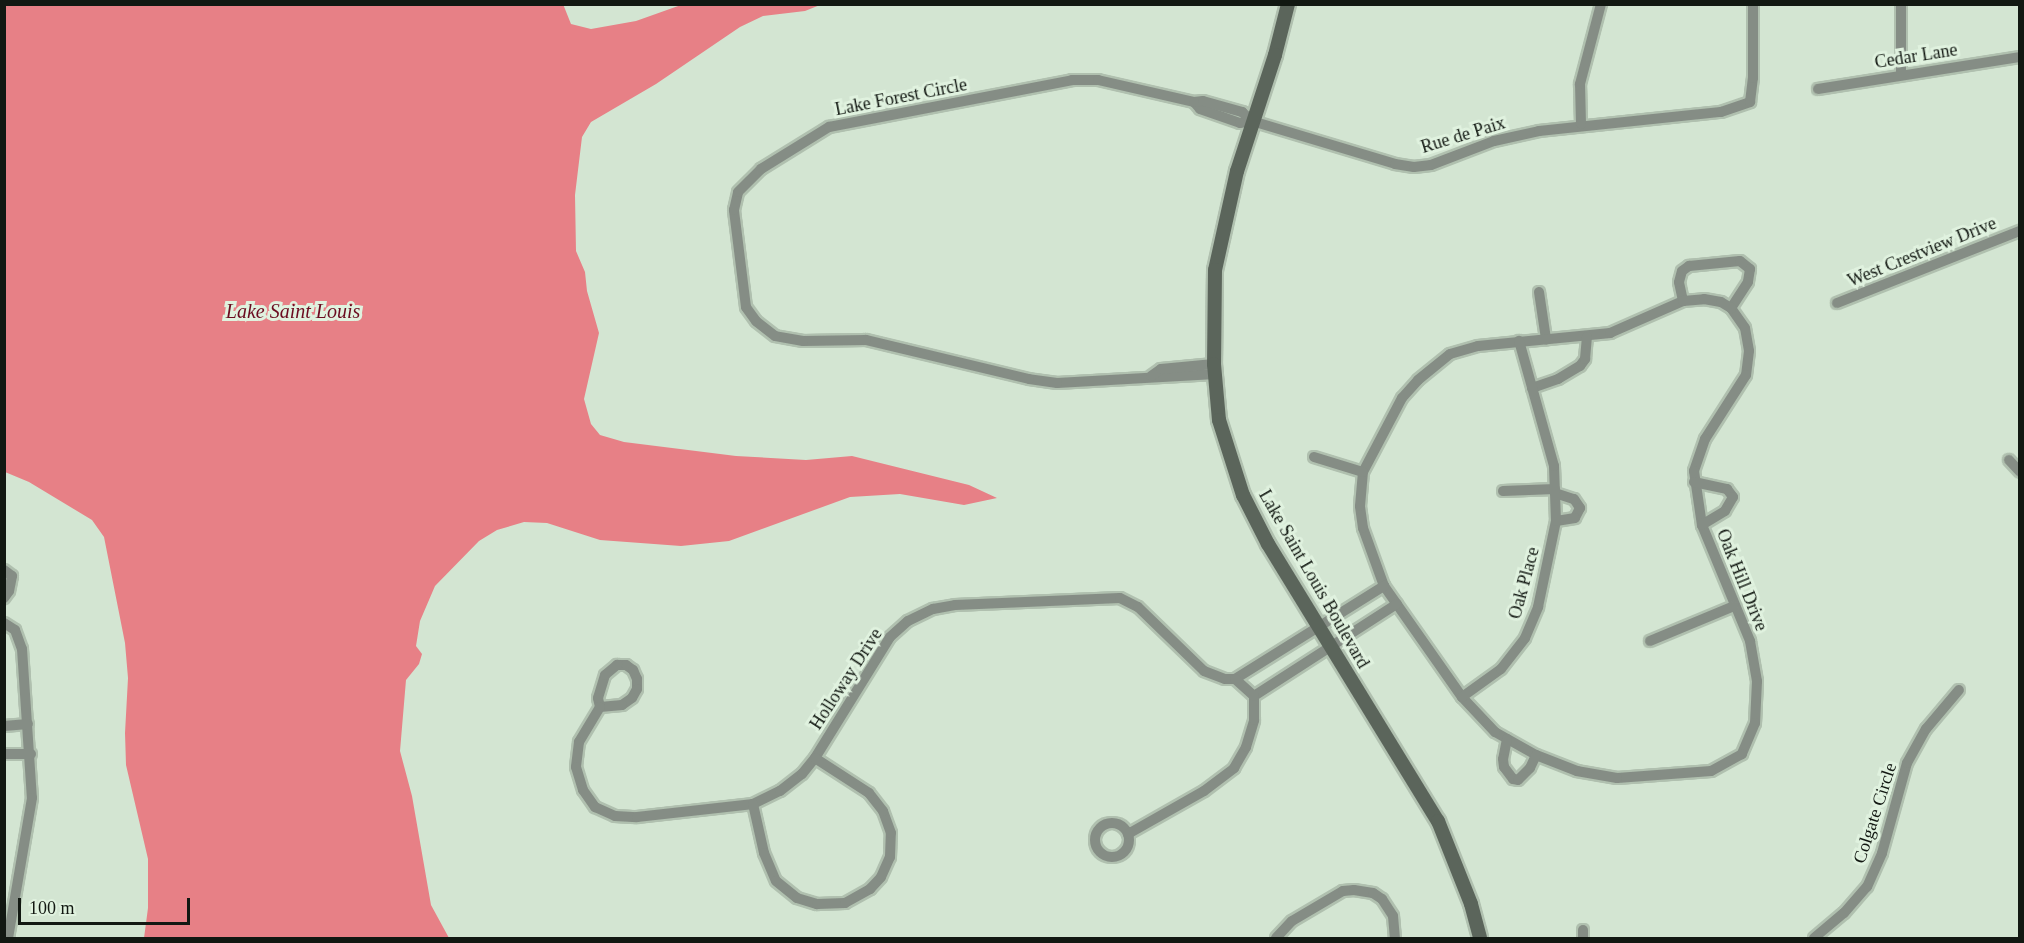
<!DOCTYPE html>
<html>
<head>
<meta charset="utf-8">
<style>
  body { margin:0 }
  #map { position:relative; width:2024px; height:943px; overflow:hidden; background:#d3e5d2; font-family:Georgia,serif }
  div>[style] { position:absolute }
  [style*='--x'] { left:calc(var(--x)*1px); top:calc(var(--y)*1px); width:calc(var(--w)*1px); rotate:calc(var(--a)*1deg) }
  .water>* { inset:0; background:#e78086 }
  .roads { filter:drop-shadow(2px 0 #b0c0af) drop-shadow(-2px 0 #b0c0af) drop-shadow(0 2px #b0c0af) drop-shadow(0 -2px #b0c0af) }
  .minor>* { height:10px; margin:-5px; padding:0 5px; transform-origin:5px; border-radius:5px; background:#858d85 }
  .minor>.ring { margin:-5px; padding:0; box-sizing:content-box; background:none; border:10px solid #858d85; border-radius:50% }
  .secondary>* { height:14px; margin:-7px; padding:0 7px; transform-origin:7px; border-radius:7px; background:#5b655b }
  span { translate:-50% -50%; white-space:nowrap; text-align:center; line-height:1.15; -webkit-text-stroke:6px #e0f2df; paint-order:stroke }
  .street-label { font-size:18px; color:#121812 }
  .water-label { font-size:20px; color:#6b0c20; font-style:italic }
  .frame { position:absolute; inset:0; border:6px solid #121812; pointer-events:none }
  .scale { position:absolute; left:18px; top:898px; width:172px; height:27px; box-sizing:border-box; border:3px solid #121812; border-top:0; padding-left:8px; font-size:18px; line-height:21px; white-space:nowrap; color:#121812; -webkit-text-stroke:4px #e0f2df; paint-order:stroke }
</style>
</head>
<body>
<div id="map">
  <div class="water">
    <div style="clip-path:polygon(563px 4px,571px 24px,591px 29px,636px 21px,681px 5px,820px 5px,805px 11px,763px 16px,740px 27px,656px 84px,591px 122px,582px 137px,575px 195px,576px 251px,585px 272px,587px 291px,599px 333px,584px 399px,591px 424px,600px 435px,624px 442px,736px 456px,806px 460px,852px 456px,969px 485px,997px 498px,964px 505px,900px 494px,850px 497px,729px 541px,681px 546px,600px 540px,547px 523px,524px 522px,497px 530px,479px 541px,435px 586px,420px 621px,416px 646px,422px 654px,419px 664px,406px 680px,400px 751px,412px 796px,431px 905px,449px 938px,144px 938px,148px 908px,148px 859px,126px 765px,125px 733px,128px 678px,125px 643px,104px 537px,92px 520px,29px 482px,5px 472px,5px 5px)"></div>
  </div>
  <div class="roads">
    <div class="minor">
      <div style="--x:1901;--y:4;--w:71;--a:90"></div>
      <div style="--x:1818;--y:89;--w:205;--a:-9"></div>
      <div style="--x:1194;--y:102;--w:9;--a:49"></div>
      <div style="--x:1200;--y:109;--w:42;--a:19.3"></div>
      <div style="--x:1240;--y:123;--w:12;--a:-9"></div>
      <div style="--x:1252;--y:121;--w:149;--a:16.7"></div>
      <div style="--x:1395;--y:164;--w:19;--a:9"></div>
      <div style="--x:1414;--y:167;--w:17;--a:-7"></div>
      <div style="--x:1431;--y:165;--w:67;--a:-20.9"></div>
      <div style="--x:1494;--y:141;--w:46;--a:-12.5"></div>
      <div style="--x:1539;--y:131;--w:183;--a:-6"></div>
      <div style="--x:1721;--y:112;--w:31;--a:-19"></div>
      <div style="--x:1750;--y:102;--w:24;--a:-83"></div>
      <div style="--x:1753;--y:78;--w:74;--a:-90"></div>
      <div style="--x:1581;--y:124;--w:40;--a:-91.4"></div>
      <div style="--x:1580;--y:84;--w:83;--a:-75.3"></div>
      <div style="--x:1539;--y:292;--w:48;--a:81.5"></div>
      <div style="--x:1683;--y:301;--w:19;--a:-102"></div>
      <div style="--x:1679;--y:282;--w:11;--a:-75"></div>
      <div style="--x:1682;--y:271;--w:9;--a:-36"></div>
      <div style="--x:1689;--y:266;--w:51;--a:-5.6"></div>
      <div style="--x:1740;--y:261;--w:13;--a:39"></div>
      <div style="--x:1750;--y:269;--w:13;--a:99"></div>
      <div style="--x:1748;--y:282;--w:31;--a:123"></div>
      <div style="--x:1731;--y:308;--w:24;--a:55"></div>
      <div style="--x:1745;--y:328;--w:23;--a:80"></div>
      <div style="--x:1749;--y:351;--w:24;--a:97"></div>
      <div style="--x:1746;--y:375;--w:76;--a:122.6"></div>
      <div style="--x:1705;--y:439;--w:34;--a:109"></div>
      <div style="--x:1694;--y:471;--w:55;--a:81.6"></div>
      <div style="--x:1702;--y:525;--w:126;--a:67.5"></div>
      <div style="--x:1750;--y:641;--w:41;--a:80.1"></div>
      <div style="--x:1757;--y:681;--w:42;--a:92.7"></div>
      <div style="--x:1755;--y:723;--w:34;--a:113"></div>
      <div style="--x:1742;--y:754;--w:35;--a:151"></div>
      <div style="--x:1711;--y:771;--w:94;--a:175.7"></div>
      <div style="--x:1617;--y:778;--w:41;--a:-170.1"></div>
      <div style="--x:1577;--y:771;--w:44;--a:-158.7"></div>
      <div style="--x:1536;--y:755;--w:47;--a:-150.7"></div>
      <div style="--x:1495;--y:732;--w:48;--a:-133.3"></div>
      <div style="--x:1462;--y:697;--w:136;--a:-125.1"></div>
      <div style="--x:1384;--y:586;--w:62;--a:-109.9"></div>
      <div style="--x:1363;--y:528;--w:22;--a:-98"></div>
      <div style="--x:1360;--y:506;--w:34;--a:-85"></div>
      <div style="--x:1363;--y:472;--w:84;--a:-62.2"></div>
      <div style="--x:1402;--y:398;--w:24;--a:-48"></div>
      <div style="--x:1418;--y:380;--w:41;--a:-39.1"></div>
      <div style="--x:1450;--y:354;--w:29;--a:-16"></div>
      <div style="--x:1478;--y:346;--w:133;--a:-5.6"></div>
      <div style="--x:1610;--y:333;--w:80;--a:-23.7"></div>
      <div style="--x:1683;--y:301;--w:21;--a:-5"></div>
      <div style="--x:1704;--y:299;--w:17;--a:10"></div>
      <div style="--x:1721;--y:302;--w:12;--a:31"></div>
      <div style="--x:1837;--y:303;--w:197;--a:-21.5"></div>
      <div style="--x:1215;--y:374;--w:158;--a:176.7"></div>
      <div style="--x:1057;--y:383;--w:28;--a:-172"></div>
      <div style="--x:1029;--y:379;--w:168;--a:-166.5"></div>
      <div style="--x:866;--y:340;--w:63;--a:179.1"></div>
      <div style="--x:803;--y:341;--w:28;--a:-170"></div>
      <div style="--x:775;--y:336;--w:24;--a:-142"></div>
      <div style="--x:756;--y:321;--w:17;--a:-126"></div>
      <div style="--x:746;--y:307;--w:98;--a:-97.1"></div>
      <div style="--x:734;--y:210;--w:18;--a:-77"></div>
      <div style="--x:738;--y:192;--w:33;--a:-45"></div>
      <div style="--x:761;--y:169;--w:80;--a:-31.7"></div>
      <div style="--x:829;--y:127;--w:248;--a:-10.9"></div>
      <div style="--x:1072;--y:80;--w:26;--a:0"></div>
      <div style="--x:1098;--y:80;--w:98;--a:12.9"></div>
      <div style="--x:1194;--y:102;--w:9;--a:-6"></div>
      <div style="--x:1203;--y:101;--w:41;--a:15.8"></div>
      <div style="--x:1242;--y:112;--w:13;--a:42"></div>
      <div style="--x:1151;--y:376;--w:12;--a:-35"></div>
      <div style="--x:1161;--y:369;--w:53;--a:-5.4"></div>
      <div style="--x:1532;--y:388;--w:28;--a:-19"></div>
      <div style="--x:1558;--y:379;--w:26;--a:-31"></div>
      <div style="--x:1580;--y:366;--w:9;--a:-54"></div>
      <div style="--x:1585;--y:359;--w:22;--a:-85"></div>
      <div style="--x:1314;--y:457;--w:51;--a:17"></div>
      <div style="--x:2009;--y:460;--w:16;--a:47"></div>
      <div style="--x:1694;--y:482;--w:34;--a:12"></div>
      <div style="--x:1727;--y:489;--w:10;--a:53"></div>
      <div style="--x:1733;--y:497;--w:16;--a:120"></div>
      <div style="--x:1725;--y:511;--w:27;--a:149"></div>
      <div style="--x:1503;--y:491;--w:52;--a:-2.2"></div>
      <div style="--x:1555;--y:493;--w:20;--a:18"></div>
      <div style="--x:1574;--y:499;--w:11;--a:56"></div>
      <div style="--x:1580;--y:508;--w:11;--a:117"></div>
      <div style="--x:1575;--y:518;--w:19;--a:171"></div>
      <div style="--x:4;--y:570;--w:10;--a:37"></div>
      <div style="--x:12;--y:576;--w:15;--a:101"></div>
      <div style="--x:9;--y:591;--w:9;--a:126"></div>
      <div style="--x:4;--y:623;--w:13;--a:32"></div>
      <div style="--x:15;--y:630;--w:20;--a:70"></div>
      <div style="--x:22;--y:649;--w:149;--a:86.2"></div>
      <div style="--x:32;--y:798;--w:142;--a:99.7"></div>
      <div style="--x:1650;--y:641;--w:91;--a:-22.6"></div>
      <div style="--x:617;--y:665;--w:9;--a:0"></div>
      <div style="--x:626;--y:665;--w:9;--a:36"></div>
      <div style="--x:633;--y:670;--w:10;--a:66"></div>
      <div style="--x:637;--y:679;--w:10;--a:90"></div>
      <div style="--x:637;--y:689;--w:10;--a:119"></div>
      <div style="--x:632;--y:698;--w:12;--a:145"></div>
      <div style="--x:622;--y:705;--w:22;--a:175"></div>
      <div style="--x:600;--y:707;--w:9;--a:-103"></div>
      <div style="--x:598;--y:698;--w:24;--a:-73"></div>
      <div style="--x:605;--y:675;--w:16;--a:-40"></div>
      <div style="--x:1254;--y:696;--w:170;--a:-32.8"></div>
      <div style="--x:1462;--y:697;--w:48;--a:-35.7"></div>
      <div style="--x:1501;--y:669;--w:39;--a:-52"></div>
      <div style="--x:1525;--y:638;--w:34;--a:-67"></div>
      <div style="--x:1538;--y:607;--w:88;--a:-78.2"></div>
      <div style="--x:1556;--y:521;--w:55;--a:-92.1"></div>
      <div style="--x:1554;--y:466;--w:130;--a:-105.6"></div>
      <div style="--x:600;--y:707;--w:41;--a:121"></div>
      <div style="--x:579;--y:742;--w:25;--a:97"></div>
      <div style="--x:576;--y:767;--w:24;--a:73"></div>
      <div style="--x:583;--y:790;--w:21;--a:55"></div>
      <div style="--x:595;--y:807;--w:22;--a:24"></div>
      <div style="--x:615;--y:816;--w:22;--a:3"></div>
      <div style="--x:637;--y:817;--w:117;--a:-6.4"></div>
      <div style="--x:753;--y:804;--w:30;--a:-26"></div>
      <div style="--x:780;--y:791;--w:28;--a:-38"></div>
      <div style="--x:802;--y:774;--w:21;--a:-51"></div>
      <div style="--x:815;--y:758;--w:142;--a:-58.2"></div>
      <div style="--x:890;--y:637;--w:24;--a:-42"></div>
      <div style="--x:908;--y:621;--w:28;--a:-26"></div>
      <div style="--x:933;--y:609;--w:22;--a:-10"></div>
      <div style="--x:955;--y:605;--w:165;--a:-2.4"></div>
      <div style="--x:1120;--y:598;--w:20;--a:27"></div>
      <div style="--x:1138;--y:607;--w:92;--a:44.1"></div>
      <div style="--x:1204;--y:671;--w:22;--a:21"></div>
      <div style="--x:1225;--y:679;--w:10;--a:0"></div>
      <div style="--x:1235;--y:679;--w:176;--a:-32"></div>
      <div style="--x:4;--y:726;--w:24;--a:-5"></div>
      <div style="--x:1507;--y:739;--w:20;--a:101"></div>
      <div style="--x:1503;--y:759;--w:8;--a:83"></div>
      <div style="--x:1504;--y:767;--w:15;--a:53"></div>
      <div style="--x:1513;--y:779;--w:5;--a:11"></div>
      <div style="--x:1518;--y:780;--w:17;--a:-45"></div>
      <div style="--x:1530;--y:768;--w:14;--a:-65"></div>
      <div style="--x:4;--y:754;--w:27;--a:0"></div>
      <div style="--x:753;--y:804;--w:50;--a:77.3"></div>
      <div style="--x:764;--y:853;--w:30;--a:67"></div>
      <div style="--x:776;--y:881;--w:27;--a:39"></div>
      <div style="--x:797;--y:898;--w:21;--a:17"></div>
      <div style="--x:817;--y:904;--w:28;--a:-2"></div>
      <div style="--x:845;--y:903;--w:29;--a:-29"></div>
      <div style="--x:870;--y:889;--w:16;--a:-47"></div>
      <div style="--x:881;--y:877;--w:22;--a:-66"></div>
      <div style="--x:890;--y:857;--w:24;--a:-88"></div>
      <div style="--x:891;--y:833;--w:23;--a:-110"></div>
      <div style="--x:883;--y:811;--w:23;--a:-128"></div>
      <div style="--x:869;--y:793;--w:64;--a:-147.1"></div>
      <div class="ring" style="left:1095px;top:823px;width:24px;height:24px"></div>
      <div style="--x:1128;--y:834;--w:87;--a:-29.5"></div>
      <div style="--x:1204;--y:791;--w:38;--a:-37"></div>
      <div style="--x:1234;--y:768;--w:24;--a:-60"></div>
      <div style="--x:1246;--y:747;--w:28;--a:-73"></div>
      <div style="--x:1254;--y:720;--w:24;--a:-90"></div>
      <div style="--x:1254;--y:696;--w:25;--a:-138"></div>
      <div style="--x:1276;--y:938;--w:23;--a:-47"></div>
      <div style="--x:1292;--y:921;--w:59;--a:-30.5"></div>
      <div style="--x:1343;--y:891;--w:11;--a:-5"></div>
      <div style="--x:1354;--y:890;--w:19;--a:9"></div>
      <div style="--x:1373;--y:893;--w:11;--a:34"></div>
      <div style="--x:1382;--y:899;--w:20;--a:57"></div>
      <div style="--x:1393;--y:916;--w:22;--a:85"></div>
      <div style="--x:1583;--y:938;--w:8;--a:-90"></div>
      <div style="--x:1814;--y:938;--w:39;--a:-40"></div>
      <div style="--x:1844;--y:913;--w:35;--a:-49"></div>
      <div style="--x:1867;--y:887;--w:37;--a:-66"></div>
      <div style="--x:1882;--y:853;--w:93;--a:-74.5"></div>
      <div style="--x:1907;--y:763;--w:39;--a:-61"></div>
      <div style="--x:1926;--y:729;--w:51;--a:-49.8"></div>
    </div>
    <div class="secondary">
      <div style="--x:1288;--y:4;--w:53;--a:104.3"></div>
      <div style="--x:1275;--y:55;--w:122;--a:108.1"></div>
      <div style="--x:1237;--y:171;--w:101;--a:102.5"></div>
      <div style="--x:1215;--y:270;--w:94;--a:90.6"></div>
      <div style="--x:1214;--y:364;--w:56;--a:84.9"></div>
      <div style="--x:1219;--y:420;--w:79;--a:72.3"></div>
      <div style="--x:1243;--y:495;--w:55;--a:63"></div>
      <div style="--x:1268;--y:544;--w:325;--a:58.5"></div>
      <div style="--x:1438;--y:821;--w:89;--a:68.3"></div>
      <div style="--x:1471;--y:904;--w:35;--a:75"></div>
    </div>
  </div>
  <div class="street-label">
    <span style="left:1916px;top:56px;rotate:-9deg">Cedar Lane</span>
    <span style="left:901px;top:97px;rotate:-11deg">Lake Forest Circle</span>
    <span style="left:1463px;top:135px;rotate:-17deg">Rue de Paix</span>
    <span style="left:1922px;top:252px;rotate:-22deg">West Crestview Drive</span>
    <span style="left:1314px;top:579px;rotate:60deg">Lake Saint Louis Boulevard</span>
    <span style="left:1742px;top:580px;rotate:68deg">Oak Hill Drive</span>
    <span style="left:1524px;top:583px;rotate:-75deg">Oak Place</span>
    <span style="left:846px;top:679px;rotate:-57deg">Holloway Drive</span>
    <span style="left:1875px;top:813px;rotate:-72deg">Colgate Circle</span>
  </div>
  <div class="water-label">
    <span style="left:293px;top:311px">Lake Saint Louis</span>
  </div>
  <div class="frame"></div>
  <div class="scale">100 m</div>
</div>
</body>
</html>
